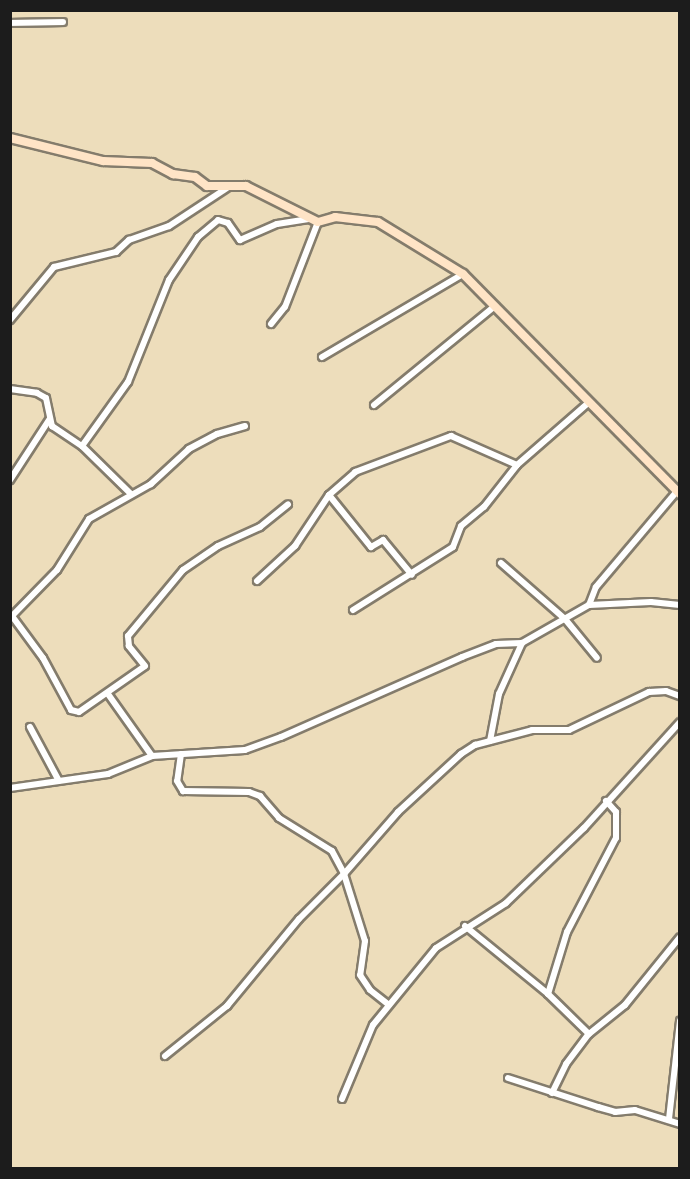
<!DOCTYPE html>
<html>
<head>
<meta charset="utf-8">
<style>
  body { margin:0 }
  #map { position:relative; width:690px; height:1179px; overflow:hidden; background:#edddbb; font-family:Mali,sans-serif }
  div>[style] { position:absolute }
  [style*='--x'] { left:calc(var(--x)*1px); top:calc(var(--y)*1px); width:calc(var(--w)*1px); rotate:calc(var(--a)*1deg) }
  .roads { filter:drop-shadow(2px 0 #847c6c) drop-shadow(-2px 0 #847c6c) drop-shadow(0 2px #847c6c) drop-shadow(0 -2px #847c6c) }
  .street>* { height:6px; margin:-3px; padding:0 3px; transform-origin:3px; border-radius:3px; background:#fff }
  .secondary>* { height:8px; margin:-4px; padding:0 4px; transform-origin:4px; border-radius:4px; background:#ffe4c6 }
  span { translate:-50% -50%; white-space:nowrap; text-align:center; line-height:1.15; -webkit-text-stroke:5px #f6f6f2; paint-order:stroke }
  .frame { position:absolute; inset:0; border:12px solid #1c1c1c; pointer-events:none }
</style>
</head>
<body>
<div id="map">
  <div class="roads">
    <div class="street">
      <div style="--x:10;--y:23;--w:53;--a:-1.1"></div>
      <div style="--x:10;--y:320;--w:69;--a:-50.3"></div>
      <div style="--x:54;--y:267;--w:64;--a:-13.6"></div>
      <div style="--x:116;--y:252;--w:18;--a:-43"></div>
      <div style="--x:129;--y:240;--w:42;--a:-19.3"></div>
      <div style="--x:169;--y:226;--w:69;--a:-33.2"></div>
      <div style="--x:271;--y:324;--w:22;--a:-51"></div>
      <div style="--x:285;--y:307;--w:91;--a:-68.8"></div>
      <div style="--x:322;--y:357;--w:164;--a:-30.5"></div>
      <div style="--x:10;--y:389;--w:27;--a:8"></div>
      <div style="--x:37;--y:393;--w:10;--a:29"></div>
      <div style="--x:46;--y:398;--w:29;--a:78"></div>
      <div style="--x:52;--y:426;--w:36;--a:34"></div>
      <div style="--x:82;--y:446;--w:69;--a:44.4"></div>
      <div style="--x:374;--y:405;--w:156;--a:-39.3"></div>
      <div style="--x:245;--y:426;--w:29;--a:164"></div>
      <div style="--x:217;--y:434;--w:32;--a:152"></div>
      <div style="--x:189;--y:449;--w:52;--a:137.4"></div>
      <div style="--x:151;--y:484;--w:71;--a:150.6"></div>
      <div style="--x:89;--y:519;--w:60;--a:122.1"></div>
      <div style="--x:57;--y:570;--w:64;--a:134.4"></div>
      <div style="--x:12;--y:616;--w:52;--a:53.6"></div>
      <div style="--x:43;--y:658;--w:59;--a:61.7"></div>
      <div style="--x:71;--y:710;--w:8;--a:14"></div>
      <div style="--x:79;--y:712;--w:80;--a:-34.9"></div>
      <div style="--x:145;--y:666;--w:26;--a:-129"></div>
      <div style="--x:129;--y:646;--w:10;--a:-96"></div>
      <div style="--x:128;--y:636;--w:86;--a:-50.2"></div>
      <div style="--x:183;--y:570;--w:42;--a:-34.4"></div>
      <div style="--x:218;--y:546;--w:46;--a:-24.3"></div>
      <div style="--x:260;--y:527;--w:36;--a:-39"></div>
      <div style="--x:82;--y:446;--w:79;--a:-54.3"></div>
      <div style="--x:128;--y:382;--w:110;--a:-68.1"></div>
      <div style="--x:169;--y:280;--w:52;--a:-56"></div>
      <div style="--x:198;--y:237;--w:26;--a:-40"></div>
      <div style="--x:218;--y:220;--w:10;--a:17"></div>
      <div style="--x:228;--y:223;--w:21;--a:55"></div>
      <div style="--x:240;--y:240;--w:40;--a:-23.4"></div>
      <div style="--x:277;--y:224;--w:32;--a:-9"></div>
      <div style="--x:10;--y:480;--w:72;--a:-57"></div>
      <div style="--x:329;--y:495;--w:67;--a:51.1"></div>
      <div style="--x:371;--y:547;--w:14;--a:-30"></div>
      <div style="--x:383;--y:540;--w:45;--a:50.4"></div>
      <div style="--x:501;--y:563;--w:85;--a:41.2"></div>
      <div style="--x:565;--y:619;--w:50;--a:50.6"></div>
      <div style="--x:257;--y:581;--w:52;--a:-42.6"></div>
      <div style="--x:295;--y:546;--w:61;--a:-56.3"></div>
      <div style="--x:329;--y:495;--w:35;--a:-41"></div>
      <div style="--x:355;--y:472;--w:103;--a:-20.6"></div>
      <div style="--x:451;--y:436;--w:72;--a:23.7"></div>
      <div style="--x:589;--y:605;--w:19;--a:-69"></div>
      <div style="--x:596;--y:587;--w:126;--a:-49.8"></div>
      <div style="--x:353;--y:610;--w:118;--a:-32.2"></div>
      <div style="--x:453;--y:547;--w:22;--a:-69"></div>
      <div style="--x:461;--y:526;--w:30;--a:-40"></div>
      <div style="--x:484;--y:507;--w:53;--a:-51.8"></div>
      <div style="--x:517;--y:465;--w:94;--a:-41.1"></div>
      <div style="--x:108;--y:694;--w:76;--a:54.6"></div>
      <div style="--x:30;--y:727;--w:61;--a:61.8"></div>
      <div style="--x:490;--y:741;--w:48;--a:-79.2"></div>
      <div style="--x:499;--y:694;--w:56;--a:-65.7"></div>
      <div style="--x:181;--y:754;--w:27;--a:98"></div>
      <div style="--x:177;--y:781;--w:12;--a:59"></div>
      <div style="--x:183;--y:791;--w:66;--a:0.9"></div>
      <div style="--x:249;--y:792;--w:12;--a:20"></div>
      <div style="--x:260;--y:796;--w:29;--a:49"></div>
      <div style="--x:279;--y:818;--w:62;--a:31.9"></div>
      <div style="--x:332;--y:851;--w:26;--a:62"></div>
      <div style="--x:344;--y:874;--w:70;--a:72.6"></div>
      <div style="--x:365;--y:941;--w:34;--a:98"></div>
      <div style="--x:360;--y:975;--w:18;--a:56"></div>
      <div style="--x:370;--y:990;--w:24;--a:38"></div>
      <div style="--x:10;--y:788;--w:99;--a:-8.1"></div>
      <div style="--x:108;--y:774;--w:48;--a:-22.2"></div>
      <div style="--x:152;--y:756;--w:93;--a:-3.7"></div>
      <div style="--x:245;--y:750;--w:38;--a:-20"></div>
      <div style="--x:281;--y:737;--w:198;--a:-23.8"></div>
      <div style="--x:462;--y:657;--w:36;--a:-21"></div>
      <div style="--x:496;--y:644;--w:26;--a:-2"></div>
      <div style="--x:522;--y:643;--w:77;--a:-29.6"></div>
      <div style="--x:589;--y:605;--w:62;--a:-2.8"></div>
      <div style="--x:651;--y:602;--w:29;--a:6"></div>
      <div style="--x:465;--y:926;--w:107;--a:39.3"></div>
      <div style="--x:548;--y:994;--w:57;--a:44.3"></div>
      <div style="--x:548;--y:994;--w:65;--a:-73"></div>
      <div style="--x:567;--y:932;--w:106;--a:-62.5"></div>
      <div style="--x:616;--y:838;--w:26;--a:-90"></div>
      <div style="--x:616;--y:812;--w:15;--a:-132"></div>
      <div style="--x:165;--y:1056;--w:80;--a:-38.9"></div>
      <div style="--x:227;--y:1006;--w:113;--a:-50.4"></div>
      <div style="--x:299;--y:919;--w:64;--a:-45"></div>
      <div style="--x:344;--y:874;--w:82;--a:-48.9"></div>
      <div style="--x:398;--y:812;--w:86;--a:-42.6"></div>
      <div style="--x:461;--y:754;--w:17;--a:-33"></div>
      <div style="--x:475;--y:745;--w:59;--a:-14.7"></div>
      <div style="--x:532;--y:730;--w:37;--a:0"></div>
      <div style="--x:569;--y:730;--w:89;--a:-25.4"></div>
      <div style="--x:649;--y:692;--w:17;--a:-3"></div>
      <div style="--x:666;--y:691;--w:15;--a:20"></div>
      <div style="--x:508;--y:1078;--w:95;--a:17.9"></div>
      <div style="--x:598;--y:1107;--w:18;--a:16"></div>
      <div style="--x:615;--y:1112;--w:20;--a:-6"></div>
      <div style="--x:635;--y:1110;--w:47;--a:17.3"></div>
      <div style="--x:552;--y:1093;--w:32;--a:-64"></div>
      <div style="--x:566;--y:1064;--w:38;--a:-53"></div>
      <div style="--x:589;--y:1034;--w:46;--a:-38.9"></div>
      <div style="--x:625;--y:1005;--w:87;--a:-51"></div>
      <div style="--x:342;--y:1099;--w:80;--a:-67.3"></div>
      <div style="--x:373;--y:1025;--w:99;--a:-50.7"></div>
      <div style="--x:436;--y:948;--w:83;--a:-32.7"></div>
      <div style="--x:506;--y:903;--w:108;--a:-43.9"></div>
      <div style="--x:584;--y:828;--w:143;--a:-47.8"></div>
      <div style="--x:669;--y:1119;--w:99;--a:-83.6"></div>
    </div>
    <div class="secondary">
      <div style="--x:10;--y:138;--w:96;--a:13.9"></div>
      <div style="--x:103;--y:161;--w:49;--a:2.3"></div>
      <div style="--x:152;--y:163;--w:24;--a:28"></div>
      <div style="--x:173;--y:174;--w:22;--a:8"></div>
      <div style="--x:195;--y:177;--w:15;--a:37"></div>
      <div style="--x:207;--y:186;--w:39;--a:0"></div>
      <div style="--x:246;--y:186;--w:80;--a:26.6"></div>
      <div style="--x:318;--y:222;--w:18;--a:-16"></div>
      <div style="--x:335;--y:217;--w:43;--a:6.6"></div>
      <div style="--x:378;--y:222;--w:100;--a:31.5"></div>
      <div style="--x:463;--y:274;--w:309;--a:45.4"></div>
    </div>
  </div>
  <div class="frame"></div>
</div>
</body>
</html>
